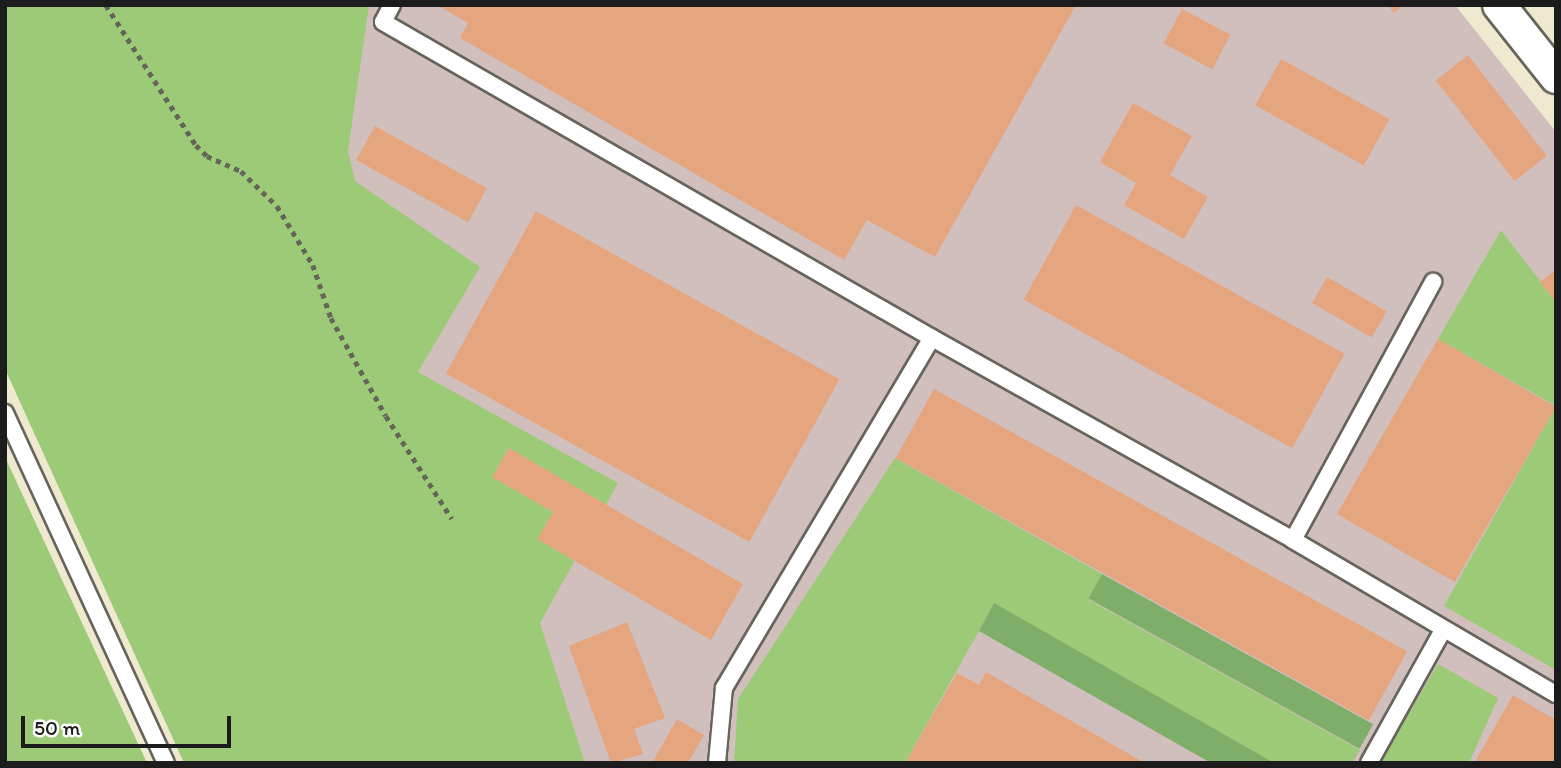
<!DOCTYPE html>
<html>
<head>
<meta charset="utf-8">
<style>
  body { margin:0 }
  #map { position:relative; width:1561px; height:768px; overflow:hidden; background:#eee9cf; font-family:Itim,sans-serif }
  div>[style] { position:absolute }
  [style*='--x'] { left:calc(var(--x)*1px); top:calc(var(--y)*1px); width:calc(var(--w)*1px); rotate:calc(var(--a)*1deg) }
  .industrial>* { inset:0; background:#d1bfbe }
  .green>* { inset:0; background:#9dca77 }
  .forest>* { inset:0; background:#7eae68; transform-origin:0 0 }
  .building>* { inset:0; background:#e5a57f; transform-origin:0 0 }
  .path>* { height:4.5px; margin-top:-2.25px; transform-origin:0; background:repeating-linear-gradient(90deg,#66645b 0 5px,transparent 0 10px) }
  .roads { filter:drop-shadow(2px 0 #66645b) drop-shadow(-2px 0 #66645b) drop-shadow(0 2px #66645b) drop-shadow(0 -2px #66645b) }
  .service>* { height:16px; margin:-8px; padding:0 8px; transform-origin:8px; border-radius:8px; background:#fff }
  .minor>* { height:32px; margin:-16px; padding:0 16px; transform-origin:16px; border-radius:16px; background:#fff }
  span { translate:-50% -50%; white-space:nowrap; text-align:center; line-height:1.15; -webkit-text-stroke:7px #fff; paint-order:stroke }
  .frame { position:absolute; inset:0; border:7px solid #1c1c1c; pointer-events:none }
  .scale { position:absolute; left:21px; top:716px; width:210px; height:32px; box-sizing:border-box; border:4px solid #1c1c1c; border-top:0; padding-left:9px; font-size:21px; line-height:24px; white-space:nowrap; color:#1c1c1c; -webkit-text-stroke:5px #fff; paint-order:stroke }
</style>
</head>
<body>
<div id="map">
  <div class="industrial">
    <div style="clip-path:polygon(5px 5px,1455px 5px,1556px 132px,1556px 763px,221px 763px)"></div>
  </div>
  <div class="green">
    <div style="clip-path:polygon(5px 5px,369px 5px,348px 151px,355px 181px,480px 267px,418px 372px,618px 483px,540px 623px,585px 763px,184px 763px,5px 369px)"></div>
    <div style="clip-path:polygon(1501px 230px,1556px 302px,1556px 406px,1438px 339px)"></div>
    <div style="clip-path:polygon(1556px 406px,1556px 670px,1444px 606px)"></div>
    <div style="clip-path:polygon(5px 457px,147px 763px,5px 763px)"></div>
    <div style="clip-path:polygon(895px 458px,1102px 574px,1089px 600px,1360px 750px,1352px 763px,1274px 763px,994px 604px,905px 763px,734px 763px,738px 699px)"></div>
    <div style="clip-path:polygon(1438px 664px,1498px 698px,1469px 763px,1380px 763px)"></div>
  </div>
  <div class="forest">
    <div style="left:1102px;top:574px;width:310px;height:28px;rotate:29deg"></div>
    <div style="clip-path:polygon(994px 603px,1274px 763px,1211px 763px,979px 631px)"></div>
  </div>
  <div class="building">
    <div style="clip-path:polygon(437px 5px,1076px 5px,935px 257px,867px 220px,844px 260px,460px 38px,468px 23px)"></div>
    <div style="clip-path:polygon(1388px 5px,1404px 5px,1394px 13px)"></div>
    <div style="left:1182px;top:9px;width:55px;height:39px;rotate:28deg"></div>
    <div style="left:1468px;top:55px;width:128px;height:41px;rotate:52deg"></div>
    <div style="left:1281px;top:59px;width:124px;height:53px;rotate:29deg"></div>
    <div style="clip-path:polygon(1133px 103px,1192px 136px,1170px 175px,1208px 197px,1184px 239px,1124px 205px,1136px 183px,1100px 162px)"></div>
    <div style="left:375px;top:126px;width:128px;height:39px;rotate:29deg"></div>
    <div style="left:1076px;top:205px;width:307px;height:108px;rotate:29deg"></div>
    <div style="left:536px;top:211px;width:347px;height:186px;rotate:29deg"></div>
    <div style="clip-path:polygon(1556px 270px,1556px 302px,1540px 282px)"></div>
    <div style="left:1327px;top:277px;width:69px;height:30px;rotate:30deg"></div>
    <div style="left:1438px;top:339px;width:136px;height:202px;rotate:30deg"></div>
    <div style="left:934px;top:389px;width:541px;height:79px;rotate:29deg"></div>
    <div style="clip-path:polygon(509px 448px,743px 584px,711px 640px,537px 539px,553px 512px,492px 477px)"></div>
    <div style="clip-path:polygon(627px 622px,665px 718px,634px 729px,643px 754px,611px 763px,569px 646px)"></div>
    <div style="clip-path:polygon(986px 672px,1145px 763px,905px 763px,957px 673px,979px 685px)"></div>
    <div style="clip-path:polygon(1513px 695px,1556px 720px,1556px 763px,1480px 763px,1476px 760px)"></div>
    <div style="clip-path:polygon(677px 719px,704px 735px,688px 763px,652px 763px)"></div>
  </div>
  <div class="path">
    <div style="--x:106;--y:5;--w:166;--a:57.3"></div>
    <div style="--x:196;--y:145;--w:16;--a:45"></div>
    <div style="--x:207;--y:156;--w:37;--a:24"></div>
    <div style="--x:241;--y:171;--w:50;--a:44.2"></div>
    <div style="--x:277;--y:206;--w:69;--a:58.6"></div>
    <div style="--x:313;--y:265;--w:56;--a:71.2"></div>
    <div style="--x:331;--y:318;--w:112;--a:60.7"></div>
    <div style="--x:386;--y:416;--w:122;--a:57.3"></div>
  </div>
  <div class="roads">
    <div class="service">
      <div style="--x:392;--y:5;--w:19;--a:118"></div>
      <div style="--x:383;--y:22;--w:633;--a:29.92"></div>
      <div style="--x:5;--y:413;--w:385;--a:65.3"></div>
      <div style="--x:1293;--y:540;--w:294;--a:-61.5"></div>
      <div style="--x:717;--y:763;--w:75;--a:-84.7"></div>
      <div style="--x:724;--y:688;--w:407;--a:-59.3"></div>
      <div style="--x:932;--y:338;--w:414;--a:29.2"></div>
      <div style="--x:1293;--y:540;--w:305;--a:30.4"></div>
      <div style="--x:1369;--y:763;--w:152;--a:-60.9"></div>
    </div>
    <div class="minor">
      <div style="--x:1499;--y:5;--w:92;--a:51.6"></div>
    </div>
  </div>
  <div class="frame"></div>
  <div class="scale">50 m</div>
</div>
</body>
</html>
